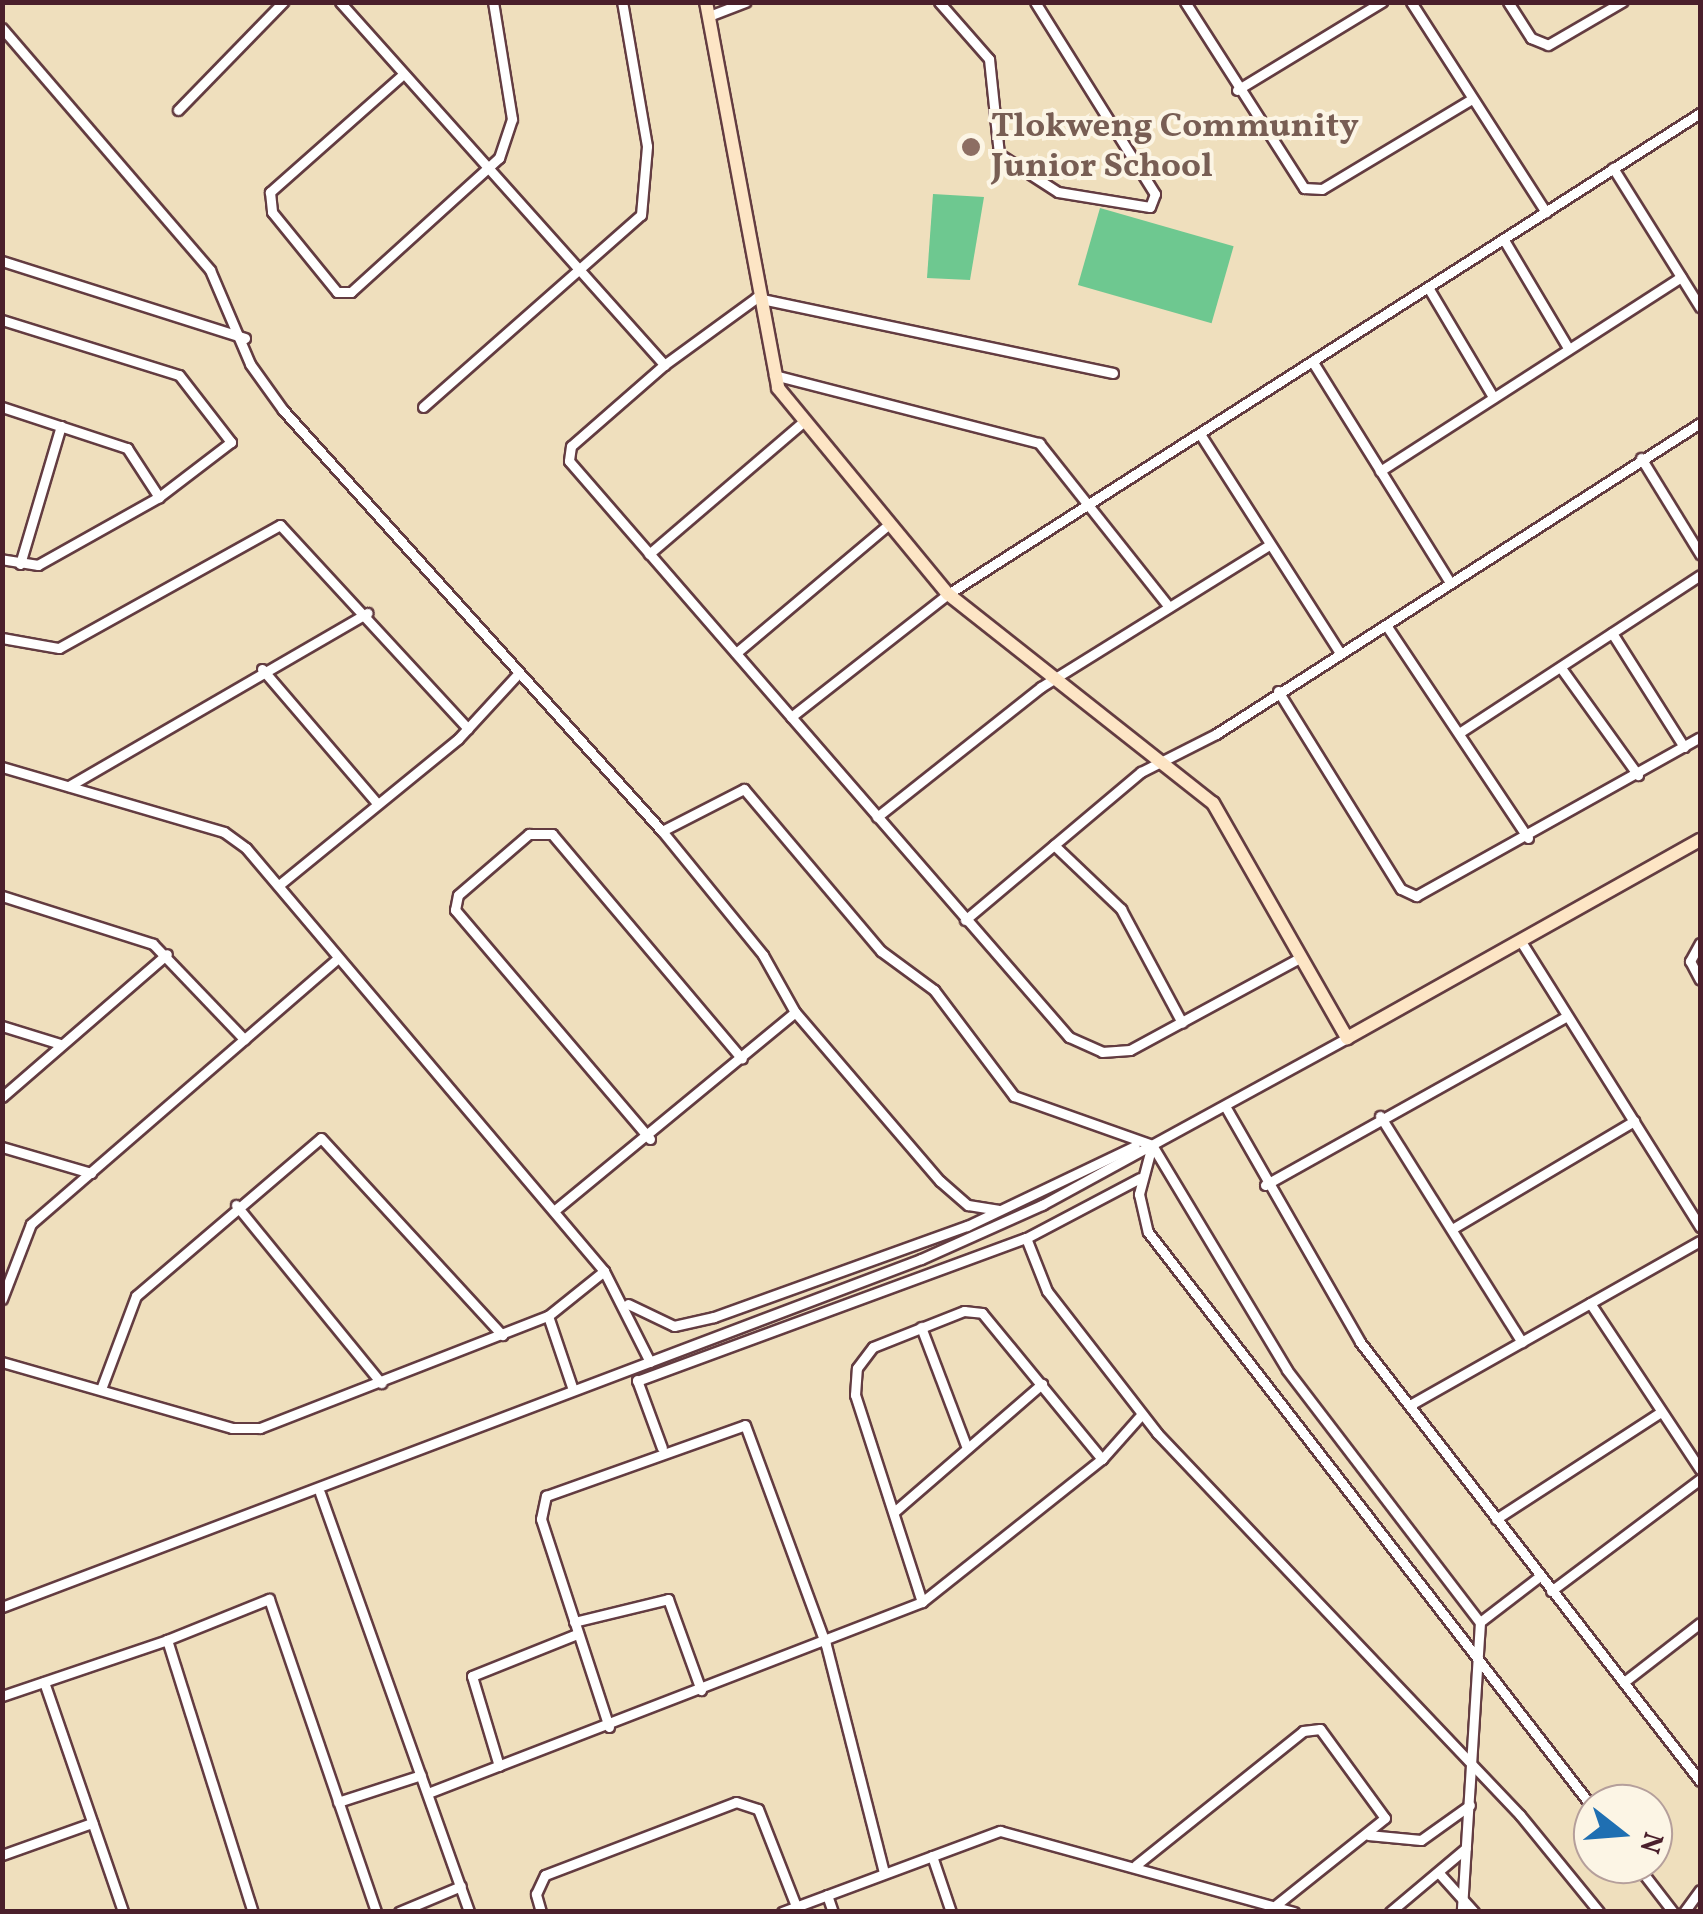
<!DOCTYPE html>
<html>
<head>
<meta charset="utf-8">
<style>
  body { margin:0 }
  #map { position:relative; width:1703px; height:1914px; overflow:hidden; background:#efdfbd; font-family:Vollkorn,serif }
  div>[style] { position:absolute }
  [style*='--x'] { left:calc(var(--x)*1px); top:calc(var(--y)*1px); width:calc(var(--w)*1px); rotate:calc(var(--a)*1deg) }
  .green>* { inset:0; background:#6ec890; transform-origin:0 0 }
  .roads { filter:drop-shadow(2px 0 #633c41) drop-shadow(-2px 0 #633c41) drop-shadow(0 2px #633c41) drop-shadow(0 -2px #633c41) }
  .street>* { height:9px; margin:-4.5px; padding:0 4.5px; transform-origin:4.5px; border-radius:4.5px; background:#fff }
  .secondary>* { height:12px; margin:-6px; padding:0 6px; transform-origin:6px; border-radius:6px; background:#fde5c5 }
  .dots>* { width:28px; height:28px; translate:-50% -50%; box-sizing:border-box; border:5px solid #fcf5e5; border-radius:50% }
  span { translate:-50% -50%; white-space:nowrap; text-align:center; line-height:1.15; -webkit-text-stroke:8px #fcf5e5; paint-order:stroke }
  .education-label { font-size:35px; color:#785e54; font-weight:700 }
  .left { translate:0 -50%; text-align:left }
  .frame { position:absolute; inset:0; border:5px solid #4a1f2b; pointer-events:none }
  .north { position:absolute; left:1573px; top:1784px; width:100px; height:100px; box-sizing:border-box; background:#fcf5e5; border:2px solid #b59f9b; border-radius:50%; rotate:107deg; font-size:28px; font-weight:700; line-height:40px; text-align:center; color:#4a1f2b }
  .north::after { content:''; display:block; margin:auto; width:35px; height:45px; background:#1f6fb2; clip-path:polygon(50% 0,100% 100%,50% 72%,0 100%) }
</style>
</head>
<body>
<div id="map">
  <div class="green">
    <div style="clip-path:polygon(933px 194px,984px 197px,970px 280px,927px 278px)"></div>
    <div style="left:1100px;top:208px;width:139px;height:80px;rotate:16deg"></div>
  </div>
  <div class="roads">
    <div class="street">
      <div style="--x:340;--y:2;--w:487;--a:48.2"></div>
      <div style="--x:939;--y:2;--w:76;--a:48.7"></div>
      <div style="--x:989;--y:59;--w:96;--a:84"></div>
      <div style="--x:999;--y:154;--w:70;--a:32.8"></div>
      <div style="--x:1058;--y:192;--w:93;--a:9.3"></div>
      <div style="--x:1150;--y:207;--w:14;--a:-69"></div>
      <div style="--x:1155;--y:194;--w:226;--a:-122"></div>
      <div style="--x:1185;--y:2;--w:221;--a:57.4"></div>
      <div style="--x:1304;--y:188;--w:18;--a:3"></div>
      <div style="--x:1322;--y:189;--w:175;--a:-31"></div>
      <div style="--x:1411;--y:2;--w:250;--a:57.3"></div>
      <div style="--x:1508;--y:2;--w:43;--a:57.4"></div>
      <div style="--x:1531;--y:38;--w:18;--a:22"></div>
      <div style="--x:1548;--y:45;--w:86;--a:-30.2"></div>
      <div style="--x:709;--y:16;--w:39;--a:-21"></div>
      <div style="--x:2;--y:28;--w:319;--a:49.3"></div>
      <div style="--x:210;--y:270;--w:102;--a:66.9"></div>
      <div style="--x:250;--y:364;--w:57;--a:54.3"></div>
      <div style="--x:283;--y:410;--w:566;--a:48.01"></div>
      <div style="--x:662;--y:831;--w:160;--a:50.8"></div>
      <div style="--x:763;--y:955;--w:65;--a:60.7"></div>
      <div style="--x:795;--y:1012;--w:223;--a:49.4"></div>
      <div style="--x:940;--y:1181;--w:37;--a:41"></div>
      <div style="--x:968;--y:1205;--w:30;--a:9"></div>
      <div style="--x:400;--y:77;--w:174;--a:138.5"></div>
      <div style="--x:270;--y:192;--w:20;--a:84"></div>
      <div style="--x:272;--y:212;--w:103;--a:50.9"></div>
      <div style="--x:337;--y:292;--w:14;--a:0"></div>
      <div style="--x:351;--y:292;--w:200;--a:-42.2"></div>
      <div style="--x:499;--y:158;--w:41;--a:-71.6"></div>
      <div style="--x:512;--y:119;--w:119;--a:-99.2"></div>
      <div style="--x:1237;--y:90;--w:170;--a:-31.3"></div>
      <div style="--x:178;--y:110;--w:151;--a:-45.8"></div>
      <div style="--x:1613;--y:168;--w:164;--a:58"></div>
      <div style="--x:1504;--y:240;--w:126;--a:59.3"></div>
      <div style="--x:2;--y:261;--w:255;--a:17.6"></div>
      <div style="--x:1429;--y:289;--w:126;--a:59.3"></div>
      <div style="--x:2;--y:320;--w:185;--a:17.3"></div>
      <div style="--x:179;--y:375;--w:85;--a:52.2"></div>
      <div style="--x:231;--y:442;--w:91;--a:142.6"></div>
      <div style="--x:159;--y:497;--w:139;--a:150.7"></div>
      <div style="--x:38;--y:565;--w:36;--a:-171"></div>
      <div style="--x:1314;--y:364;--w:256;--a:58.1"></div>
      <div style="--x:1113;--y:373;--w:365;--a:-168.1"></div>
      <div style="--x:756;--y:298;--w:114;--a:143.9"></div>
      <div style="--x:664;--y:365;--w:123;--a:138.9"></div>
      <div style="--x:571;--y:446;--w:15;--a:98"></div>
      <div style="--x:569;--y:461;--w:763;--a:49.04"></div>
      <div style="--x:1069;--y:1037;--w:36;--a:24"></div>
      <div style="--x:1102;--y:1052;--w:28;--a:-4"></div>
      <div style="--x:1130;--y:1050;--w:195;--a:-28.5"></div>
      <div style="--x:774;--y:375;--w:274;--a:14.4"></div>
      <div style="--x:1039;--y:443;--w:209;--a:51.6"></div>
      <div style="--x:2;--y:407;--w:132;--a:18.2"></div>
      <div style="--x:127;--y:448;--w:59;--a:56.9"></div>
      <div style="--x:423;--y:407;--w:290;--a:-41.4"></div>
      <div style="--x:641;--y:215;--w:69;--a:-85"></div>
      <div style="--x:647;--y:146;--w:146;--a:-99.8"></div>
      <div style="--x:1200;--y:434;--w:258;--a:57.4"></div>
      <div style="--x:1641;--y:458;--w:113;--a:58.4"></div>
      <div style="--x:1380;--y:471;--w:358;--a:-32.8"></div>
      <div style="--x:649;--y:554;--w:203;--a:-40.6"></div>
      <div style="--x:20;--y:564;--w:144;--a:-73.5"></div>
      <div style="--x:1386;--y:625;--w:256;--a:56.3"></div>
      <div style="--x:1612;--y:633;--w:135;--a:57.7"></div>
      <div style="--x:2;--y:638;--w:58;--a:10"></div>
      <div style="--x:59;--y:648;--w:253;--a:-29.1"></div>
      <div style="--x:280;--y:525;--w:277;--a:47.3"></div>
      <div style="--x:736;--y:653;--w:200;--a:-40.1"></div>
      <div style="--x:1561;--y:668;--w:132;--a:54.3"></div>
      <div style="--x:262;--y:669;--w:177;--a:49.4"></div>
      <div style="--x:1278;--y:691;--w:233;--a:58.2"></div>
      <div style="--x:1401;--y:889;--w:17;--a:25"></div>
      <div style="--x:1416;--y:896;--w:325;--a:-29.2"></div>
      <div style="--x:791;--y:717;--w:199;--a:-38.1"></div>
      <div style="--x:948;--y:594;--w:893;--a:-32.6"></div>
      <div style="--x:1459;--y:733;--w:288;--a:-33.2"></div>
      <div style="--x:2;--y:767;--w:231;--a:16.3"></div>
      <div style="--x:224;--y:832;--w:27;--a:36"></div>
      <div style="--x:246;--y:848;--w:554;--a:49.76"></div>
      <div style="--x:604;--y:1271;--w:102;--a:63.2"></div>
      <div style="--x:69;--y:786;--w:345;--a:-30.1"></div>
      <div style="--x:877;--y:817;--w:209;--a:-38.4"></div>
      <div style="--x:1041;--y:687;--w:269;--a:-31.9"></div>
      <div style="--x:662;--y:831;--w:92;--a:-27.1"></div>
      <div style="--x:744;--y:789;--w:212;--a:49.8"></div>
      <div style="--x:881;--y:951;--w:66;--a:36.3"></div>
      <div style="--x:934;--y:990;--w:133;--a:53"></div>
      <div style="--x:1014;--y:1096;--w:146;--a:19.5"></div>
      <div style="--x:1152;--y:1145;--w:262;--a:59"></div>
      <div style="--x:1287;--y:1370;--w:317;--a:52.6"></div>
      <div style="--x:1480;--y:1622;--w:291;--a:93.6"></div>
      <div style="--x:1054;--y:845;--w:93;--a:43.7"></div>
      <div style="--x:1121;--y:909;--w:129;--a:61.8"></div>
      <div style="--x:279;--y:885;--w:231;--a:-39.2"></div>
      <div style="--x:458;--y:739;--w:86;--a:-47.4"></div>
      <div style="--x:2;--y:896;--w:158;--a:17.6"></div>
      <div style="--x:153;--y:944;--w:132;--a:46.2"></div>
      <div style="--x:965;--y:920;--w:230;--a:-40.1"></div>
      <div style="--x:1141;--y:772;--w:84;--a:-26.9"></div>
      <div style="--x:1216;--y:734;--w:575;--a:-32.72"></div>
      <div style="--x:1520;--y:940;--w:339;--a:57.9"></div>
      <div style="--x:1700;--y:943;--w:21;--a:119"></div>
      <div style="--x:1690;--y:961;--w:21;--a:62"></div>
      <div style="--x:2;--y:1026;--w:61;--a:17.2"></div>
      <div style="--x:2;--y:1097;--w:218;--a:-40.9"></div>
      <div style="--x:1225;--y:1106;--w:272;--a:60.2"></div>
      <div style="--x:1360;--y:1342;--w:555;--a:52.24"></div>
      <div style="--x:1380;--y:1116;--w:267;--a:57.9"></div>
      <div style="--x:650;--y:1139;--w:301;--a:-130.4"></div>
      <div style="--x:455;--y:910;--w:15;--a:-79"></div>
      <div style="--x:458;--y:895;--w:94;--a:-40.7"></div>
      <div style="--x:529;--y:834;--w:23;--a:0"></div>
      <div style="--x:552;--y:834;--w:294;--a:49.8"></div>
      <div style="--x:1152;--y:1145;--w:51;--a:104.9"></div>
      <div style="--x:1139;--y:1194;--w:39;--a:77"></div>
      <div style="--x:1148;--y:1232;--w:728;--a:52.31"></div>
      <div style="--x:2;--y:1147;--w:93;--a:16.3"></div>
      <div style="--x:1140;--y:1178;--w:129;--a:152.2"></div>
      <div style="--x:1026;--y:1238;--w:57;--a:68.4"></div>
      <div style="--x:1047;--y:1291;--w:180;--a:52.2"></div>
      <div style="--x:1157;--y:1433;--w:527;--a:46.46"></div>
      <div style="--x:1520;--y:1815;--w:125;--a:50.8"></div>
      <div style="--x:1265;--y:1185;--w:345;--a:-29.2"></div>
      <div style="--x:236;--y:1205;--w:230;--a:50.8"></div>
      <div style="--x:555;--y:1210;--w:311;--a:-39.5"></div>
      <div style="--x:1452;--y:1229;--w:212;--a:-30.7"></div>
      <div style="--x:2;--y:1299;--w:80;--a:-68.9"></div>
      <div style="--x:31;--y:1224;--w:405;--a:-40.9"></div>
      <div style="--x:1590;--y:1303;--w:199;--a:56.5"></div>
      <div style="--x:628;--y:1304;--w:51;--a:25.6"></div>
      <div style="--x:674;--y:1326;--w:41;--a:-12.7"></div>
      <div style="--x:714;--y:1317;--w:269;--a:-19.8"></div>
      <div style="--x:967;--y:1226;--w:186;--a:-25.5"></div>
      <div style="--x:548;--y:1316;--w:78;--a:71.3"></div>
      <div style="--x:921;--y:1327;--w:129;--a:69.2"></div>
      <div style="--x:2;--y:1362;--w:239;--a:16"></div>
      <div style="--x:232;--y:1428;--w:28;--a:0"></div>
      <div style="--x:260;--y:1428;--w:309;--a:-21.3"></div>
      <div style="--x:548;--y:1316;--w:72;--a:-38.8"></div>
      <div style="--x:637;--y:1380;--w:72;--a:69.8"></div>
      <div style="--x:637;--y:1381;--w:414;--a:-20.2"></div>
      <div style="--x:101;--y:1389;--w:99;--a:-69.4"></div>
      <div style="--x:136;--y:1296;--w:243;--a:-40.5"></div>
      <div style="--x:321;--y:1138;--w:268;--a:47.4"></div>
      <div style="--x:1410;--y:1405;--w:333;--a:-29.5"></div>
      <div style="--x:320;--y:1493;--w:445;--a:70.4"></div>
      <div style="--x:894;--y:1512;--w:196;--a:-40.9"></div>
      <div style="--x:1496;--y:1519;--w:197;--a:-33"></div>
      <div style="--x:1551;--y:1591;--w:186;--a:-36.9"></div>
      <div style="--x:922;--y:1602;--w:218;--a:-107.9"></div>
      <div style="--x:855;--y:1395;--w:27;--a:-86"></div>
      <div style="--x:857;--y:1368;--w:26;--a:-53"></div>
      <div style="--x:873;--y:1347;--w:98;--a:-21.6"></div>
      <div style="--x:964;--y:1311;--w:18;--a:6"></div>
      <div style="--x:982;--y:1313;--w:189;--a:50.6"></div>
      <div style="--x:2;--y:1607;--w:983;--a:-20.74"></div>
      <div style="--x:921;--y:1259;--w:133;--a:-24.1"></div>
      <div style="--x:1042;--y:1205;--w:348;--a:-28.7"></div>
      <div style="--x:574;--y:1622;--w:97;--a:-13.7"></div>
      <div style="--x:668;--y:1599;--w:97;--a:70.1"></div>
      <div style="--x:1480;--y:1622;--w:76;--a:-37.5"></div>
      <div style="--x:167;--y:1640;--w:110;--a:-21.9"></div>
      <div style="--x:269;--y:1599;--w:331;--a:71.1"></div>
      <div style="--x:44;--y:1682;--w:243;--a:71"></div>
      <div style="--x:1624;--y:1682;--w:96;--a:-37.8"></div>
      <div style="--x:2;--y:1696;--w:174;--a:-18.7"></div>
      <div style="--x:167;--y:1640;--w:285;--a:72.5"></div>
      <div style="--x:609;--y:1727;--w:219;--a:-108.1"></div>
      <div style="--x:541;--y:1519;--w:24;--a:-78"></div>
      <div style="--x:546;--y:1496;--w:211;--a:-19.6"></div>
      <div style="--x:745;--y:1425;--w:234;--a:69.8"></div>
      <div style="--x:826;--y:1645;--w:234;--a:75.7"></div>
      <div style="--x:499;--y:1766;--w:94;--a:-106.7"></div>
      <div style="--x:472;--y:1676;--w:113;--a:-21.8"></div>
      <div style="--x:428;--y:1793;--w:530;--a:-21.14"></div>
      <div style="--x:922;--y:1602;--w:230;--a:-38.5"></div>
      <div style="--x:1102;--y:1459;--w:59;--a:-48.4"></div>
      <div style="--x:338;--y:1802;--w:87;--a:-18"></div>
      <div style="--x:1368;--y:1835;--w:53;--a:5.4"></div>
      <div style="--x:1421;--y:1840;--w:60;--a:-35.5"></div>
      <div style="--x:2;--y:1855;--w:96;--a:-19.6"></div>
      <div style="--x:932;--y:1856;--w:59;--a:71.3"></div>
      <div style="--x:1636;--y:1864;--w:61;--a:52.4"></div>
      <div style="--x:1136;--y:1865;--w:214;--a:-38.7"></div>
      <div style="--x:1303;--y:1731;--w:17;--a:-7"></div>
      <div style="--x:1320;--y:1729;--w:110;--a:53.9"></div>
      <div style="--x:1385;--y:1818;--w:139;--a:141.4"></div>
      <div style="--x:1438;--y:1872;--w:54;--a:48"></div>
      <div style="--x:827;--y:1895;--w:18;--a:71"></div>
      <div style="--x:399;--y:1912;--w:67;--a:-22.8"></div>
      <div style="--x:541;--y:1912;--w:19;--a:-106"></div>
      <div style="--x:536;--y:1894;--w:21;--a:-65"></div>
      <div style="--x:545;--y:1875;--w:204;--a:-20.9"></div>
      <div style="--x:736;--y:1802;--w:23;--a:18"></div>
      <div style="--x:758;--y:1809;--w:104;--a:68.6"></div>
      <div style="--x:782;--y:1912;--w:233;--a:-20.4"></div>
      <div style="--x:1000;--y:1831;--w:305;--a:15.4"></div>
      <div style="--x:1390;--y:1912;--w:99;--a:-40.1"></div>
      <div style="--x:1684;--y:1912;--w:27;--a:-54"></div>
    </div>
    <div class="secondary">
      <div style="--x:706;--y:2;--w:393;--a:79.4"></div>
      <div style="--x:778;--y:388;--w:267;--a:50.5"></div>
      <div style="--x:948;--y:594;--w:337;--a:38.3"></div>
      <div style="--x:1213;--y:803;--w:271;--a:60.3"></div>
      <div style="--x:1347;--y:1038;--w:405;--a:-29.3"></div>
    </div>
  </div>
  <div class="dots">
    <div style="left:971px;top:147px;background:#8d6e63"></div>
  </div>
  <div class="education-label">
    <span class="left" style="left:991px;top:147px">Tlokweng Community<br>Junior School</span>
  </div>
  <div class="frame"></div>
  <div class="north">N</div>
</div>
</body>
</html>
